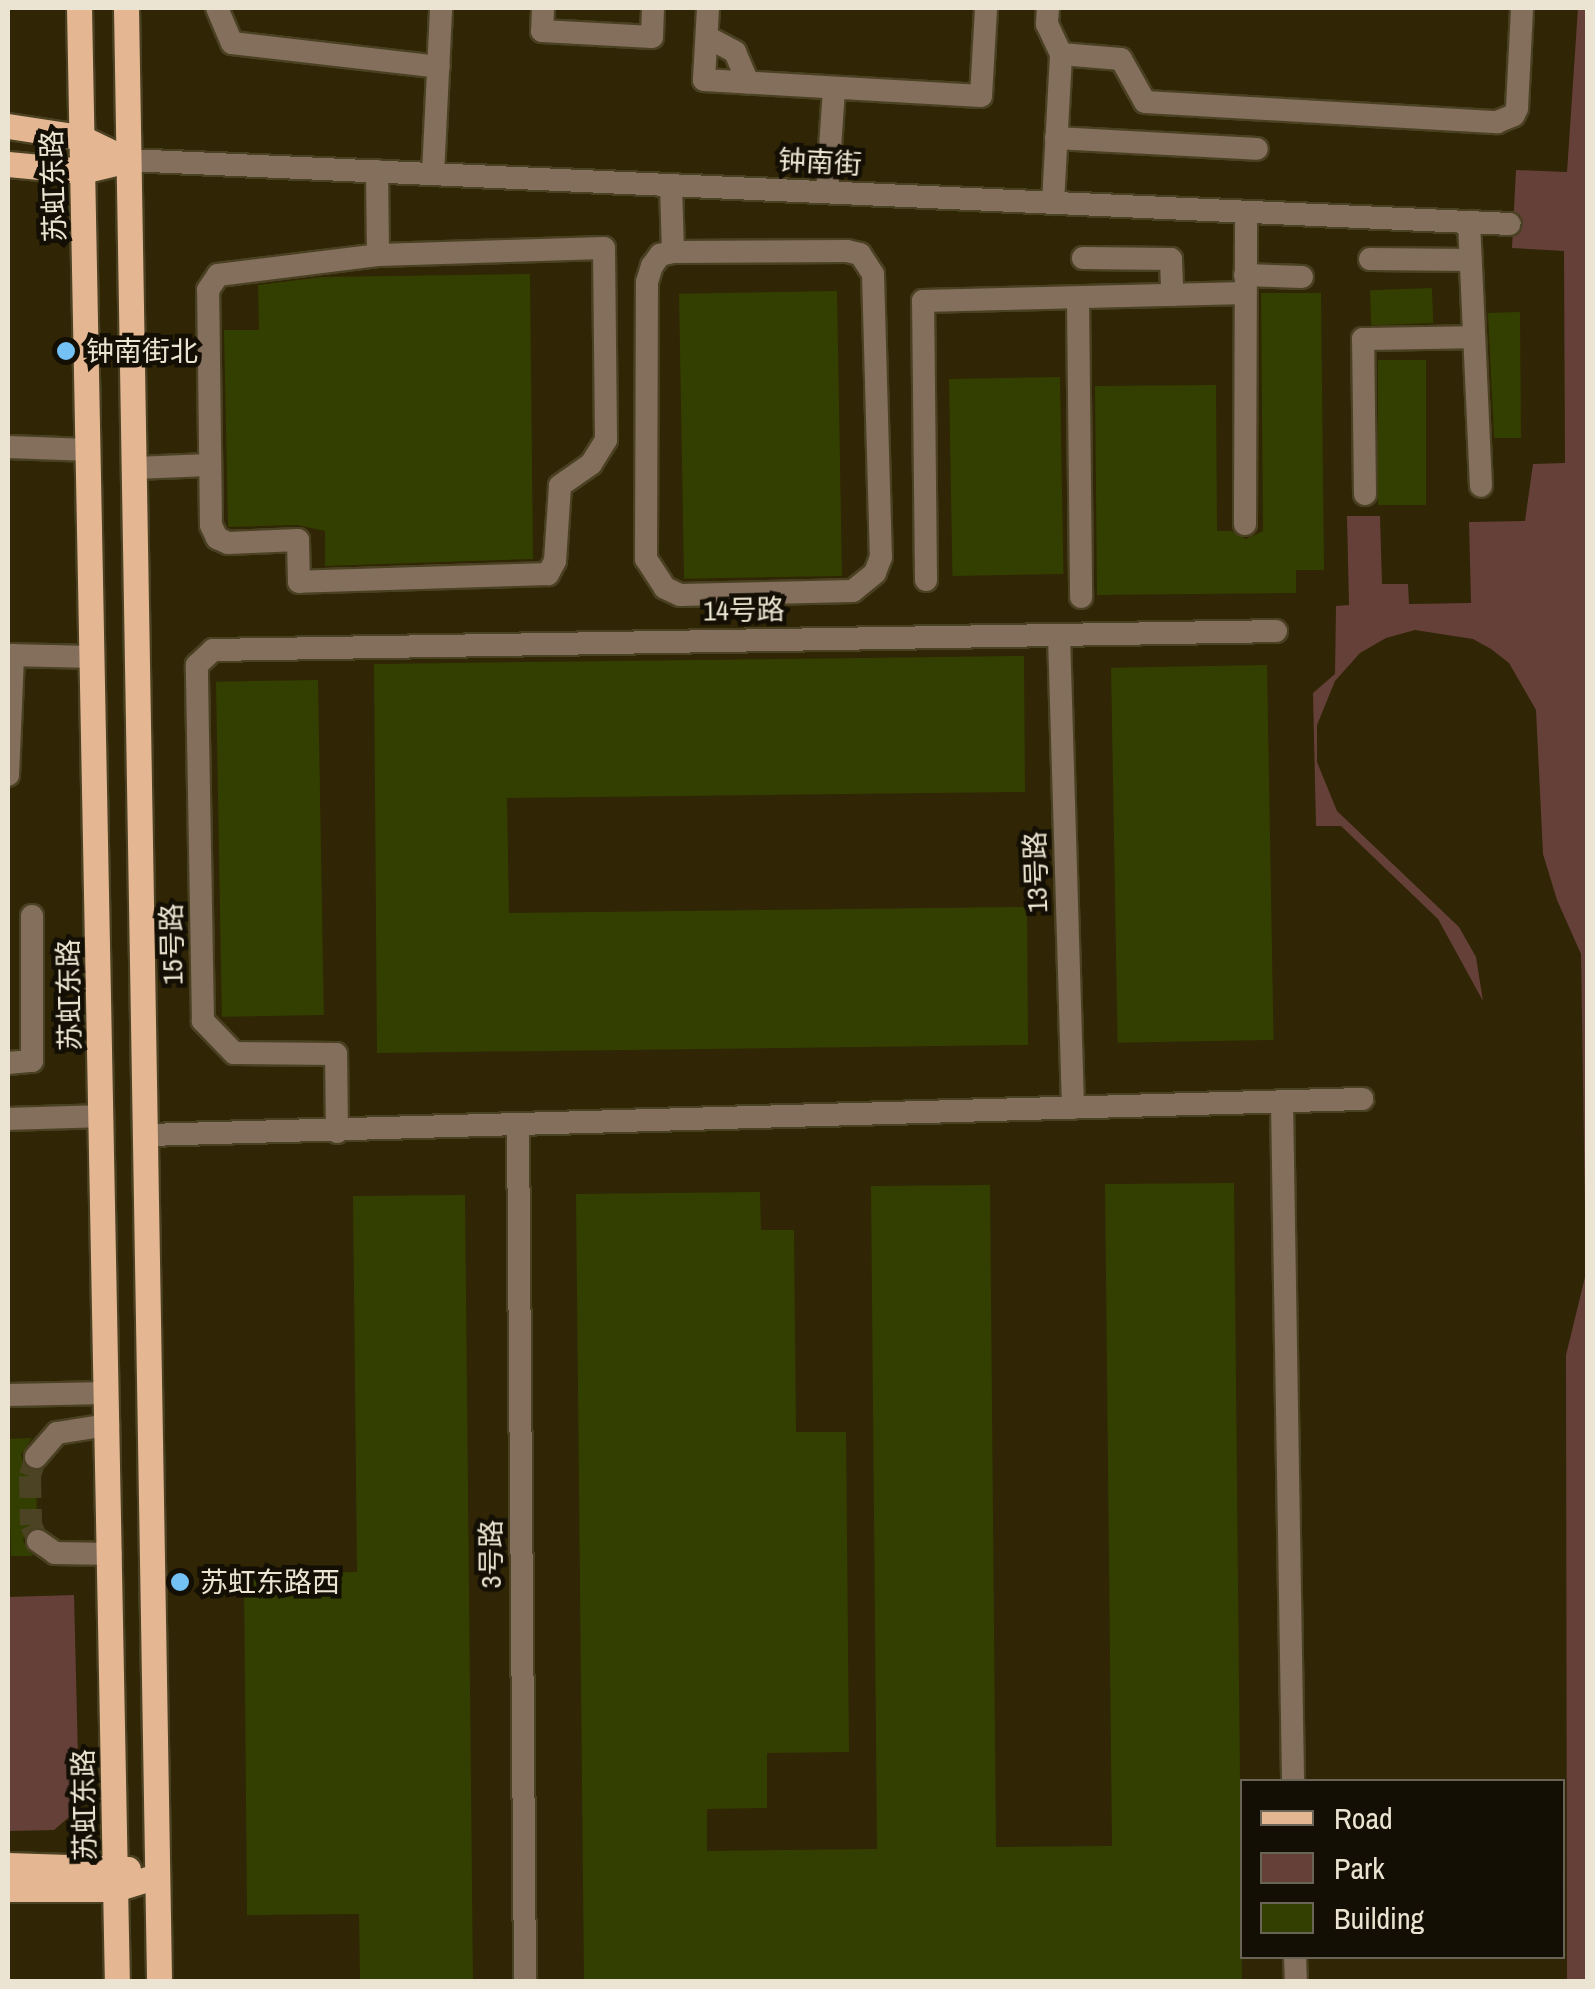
<!DOCTYPE html>
<html>
<head>
<meta charset="utf-8">
<style>
  body { margin:0 }
  #map { position:relative; width:1595px; height:1989px; overflow:hidden; background:#302505; font-family:"Archivo Narrow","Noto Sans SC",sans-serif }
  div>[style] { position:absolute }
  [style*='--x'] { left:calc(var(--x)*1px); top:calc(var(--y)*1px); width:calc(var(--w)*1px); rotate:calc(var(--a)*1deg) }
  .green>* { inset:0; background:#654039 }
  .building>* { inset:0; background:#333f00; transform-origin:0 0 }
  .minor-tunnel>* { height:22px; margin-top:-11px; transform-origin:0; background:repeating-linear-gradient(90deg,#4c4224 0 22px,transparent 0 33px) }
  .roads { filter:drop-shadow(2px 0 #4a4022) drop-shadow(-2px 0 #4a4022) drop-shadow(0 2px #4a4022) drop-shadow(0 -2px #4a4022) }
  .minor>* { height:22px; margin:-11px; padding:0 11px; transform-origin:11px; border-radius:11px; background:#846f5d }
  .major>* { height:25px; margin:-12.5px; padding:0 12.5px; transform-origin:12.5px; border-radius:12.5px; background:#e4b792 }
  .dots>* { width:28px; height:28px; translate:-50% -50%; box-sizing:border-box; border:5px solid #140f04; border-radius:50% }
  span { translate:-50% -50%; white-space:nowrap; text-align:center; line-height:1.15; -webkit-text-stroke:9px #140f04; paint-order:stroke }
  .street-label { font-size:28px; color:#ebe4d2 }
  .poi-label { font-size:28px; color:#ebe4d2 }
  .left { translate:0 -50%; text-align:left }
  .frame { position:absolute; inset:0; border:10px solid #ebe4d2; pointer-events:none }
  .legend { position:absolute; left:1240px; top:1779px; width:325px; height:180px; box-sizing:border-box; background:#140f04; border:2px solid #6a6456; margin:0; padding:12px 18px; list-style:none; font-size:30px; color:#ebe4d2 }
  .legend li { display:flex; align-items:center; gap:20px; height:50px }
  .legend b { width:50px; border:2px solid #6a6456 }
</style>
</head>
<body>
<div id="map">
  <div class="green">
    <div style="clip-path:polygon(1578px 8px,1587px 8px,1587px 1981px,1567px 1981px,1566px 1355px,1586px 1273px,1581px 954px,1557px 900px,1543px 854px,1536px 710px,1509px 663px,1491px 649px,1473px 639px,1415px 630px,1386px 638px,1360px 653px,1335px 681px,1317px 725px,1317px 762px,1337px 811px,1459px 927px,1476px 957px,1483px 1001px,1438px 919px,1341px 826px,1316px 826px,1313px 693px,1335px 674px,1336px 606px,1349px 605px,1347px 516px,1380px 516px,1382px 584px,1408px 584px,1409px 604px,1471px 603px,1469px 522px,1525px 521px,1533px 464px,1565px 463px,1564px 251px,1512px 248px,1516px 170px,1567px 172px)"></div>
    <div style="clip-path:polygon(74px 1595px,79px 1798px,75px 1812px,54px 1830px,8px 1831px,8px 1597px)"></div>
  </div>
  <div class="building">
    <div style="clip-path:polygon(530px 274px,533px 559px,325px 566px,325px 531px,297px 525px,228px 527px,224px 330px,259px 330px,258px 285px,322px 277px)"></div>
    <div style="left:1432px;top:288px;width:35px;height:62px;rotate:88deg"></div>
    <div style="left:837px;top:291px;width:285px;height:158px;rotate:89deg"></div>
    <div style="clip-path:polygon(1261px 293px,1321px 293px,1324px 570px,1296px 570px,1296px 593px,1097px 595px,1095px 386px,1216px 385px,1217px 531px,1232px 531px,1246px 539px,1263px 531px)"></div>
    <div style="clip-path:polygon(1520px 312px,1521px 438px,1494px 438px,1488px 313px)"></div>
    <div style="left:1378px;top:360px;width:48px;height:145px"></div>
    <div style="left:1060px;top:377px;width:197px;height:111px;rotate:89deg"></div>
    <div style="clip-path:polygon(1024px 656px,1025px 792px,507px 798px,509px 913px,1027px 907px,1028px 1045px,377px 1053px,374px 664px)"></div>
    <div style="left:1267px;top:665px;width:375px;height:156px;rotate:89deg"></div>
    <div style="left:318px;top:680px;width:335px;height:102px;rotate:89deg"></div>
    <div style="clip-path:polygon(1234px 1183px,1242px 1982px,584px 1982px,576px 1194px,760px 1192px,761px 1230px,794px 1230px,796px 1432px,846px 1432px,849px 1752px,767px 1753px,767px 1808px,707px 1809px,707px 1851px,877px 1849px,871px 1186px,990px 1185px,996px 1847px,1112px 1846px,1105px 1184px)"></div>
    <div style="clip-path:polygon(465px 1195px,473px 1982px,360px 1982px,359px 1914px,247px 1915px,244px 1574px,357px 1572px,353px 1196px)"></div>
    <div style="clip-path:polygon(32px 1438px,21px 1455px,25px 1468px,36px 1472px,37px 1526px,26px 1532px,23px 1541px,33px 1556px,11px 1556px,8px 1439px)"></div>
  </div>
  <div class="minor-tunnel">
    <div style="--x:36;--y:1457;--w:20;--a:108"></div>
    <div style="--x:30;--y:1476;--w:49;--a:88.8"></div>
    <div style="--x:31;--y:1525;--w:17;--a:66"></div>
  </div>
  <div class="roads">
    <div class="minor">
      <div style="--x:217;--y:8;--w:38;--a:67"></div>
      <div style="--x:232;--y:43;--w:208;--a:6.6"></div>
      <div style="--x:543;--y:8;--w:23;--a:92"></div>
      <div style="--x:542;--y:31;--w:110;--a:3.1"></div>
      <div style="--x:652;--y:37;--w:29;--a:-88"></div>
      <div style="--x:708;--y:8;--w:72;--a:93.2"></div>
      <div style="--x:704;--y:80;--w:277;--a:3.3"></div>
      <div style="--x:981;--y:96;--w:88;--a:-86.7"></div>
      <div style="--x:1048;--y:8;--w:16;--a:94"></div>
      <div style="--x:1047;--y:24;--w:33;--a:65"></div>
      <div style="--x:1061;--y:54;--w:60;--a:4.8"></div>
      <div style="--x:1121;--y:59;--w:49;--a:60.8"></div>
      <div style="--x:1145;--y:102;--w:353;--a:3.3"></div>
      <div style="--x:1497;--y:122;--w:18;--a:-22"></div>
      <div style="--x:1514;--y:115;--w:8;--a:-67"></div>
      <div style="--x:1517;--y:108;--w:100;--a:-87.1"></div>
      <div style="--x:707;--y:37;--w:32;--a:28"></div>
      <div style="--x:735;--y:52;--w:33;--a:67"></div>
      <div style="--x:1056;--y:138;--w:201;--a:3.1"></div>
      <div style="--x:128;--y:160;--w:1383;--a:2.65"></div>
      <div style="--x:377;--y:171;--w:84;--a:89.3"></div>
      <div style="--x:433;--y:174;--w:166;--a:-87.2"></div>
      <div style="--x:671;--y:185;--w:67;--a:88.3"></div>
      <div style="--x:827;--y:192;--w:104;--a:-86.1"></div>
      <div style="--x:1053;--y:203;--w:149;--a:-86.9"></div>
      <div style="--x:1469;--y:222;--w:264;--a:87.4"></div>
      <div style="--x:604;--y:248;--w:192;--a:89.4"></div>
      <div style="--x:606;--y:440;--w:28;--a:122"></div>
      <div style="--x:591;--y:464;--w:38;--a:145"></div>
      <div style="--x:560;--y:486;--w:75;--a:93.8"></div>
      <div style="--x:555;--y:561;--w:15;--a:118"></div>
      <div style="--x:548;--y:574;--w:249;--a:178.2"></div>
      <div style="--x:299;--y:582;--w:42;--a:-91.4"></div>
      <div style="--x:298;--y:540;--w:70;--a:177.5"></div>
      <div style="--x:228;--y:543;--w:12;--a:-156"></div>
      <div style="--x:217;--y:538;--w:14;--a:-115"></div>
      <div style="--x:211;--y:525;--w:235;--a:-90.7"></div>
      <div style="--x:208;--y:290;--w:18;--a:-56"></div>
      <div style="--x:218;--y:275;--w:161;--a:-7.1"></div>
      <div style="--x:378;--y:255;--w:226;--a:-1.8"></div>
      <div style="--x:847;--y:251;--w:13;--a:13"></div>
      <div style="--x:860;--y:254;--w:24;--a:57"></div>
      <div style="--x:873;--y:274;--w:283;--a:88.4"></div>
      <div style="--x:881;--y:557;--w:17;--a:111"></div>
      <div style="--x:875;--y:573;--w:28;--a:141"></div>
      <div style="--x:853;--y:591;--w:173;--a:178.7"></div>
      <div style="--x:680;--y:595;--w:17;--a:-155"></div>
      <div style="--x:665;--y:588;--w:35;--a:-123"></div>
      <div style="--x:646;--y:559;--w:277;--a:-89.8"></div>
      <div style="--x:647;--y:282;--w:17;--a:-73"></div>
      <div style="--x:652;--y:266;--w:14;--a:-54"></div>
      <div style="--x:660;--y:255;--w:13;--a:-13"></div>
      <div style="--x:673;--y:252;--w:174;--a:-0.3"></div>
      <div style="--x:1083;--y:258;--w:88;--a:0.7"></div>
      <div style="--x:1171;--y:259;--w:36;--a:88"></div>
      <div style="--x:1370;--y:259;--w:100;--a:0.6"></div>
      <div style="--x:1245;--y:275;--w:57;--a:2"></div>
      <div style="--x:1078;--y:298;--w:299;--a:89.4"></div>
      <div style="--x:8;--y:447;--w:81;--a:2.1"></div>
      <div style="--x:135;--y:468;--w:74;--a:-2.3"></div>
      <div style="--x:1365;--y:494;--w:155;--a:-90.7"></div>
      <div style="--x:1363;--y:339;--w:110;--a:-1"></div>
      <div style="--x:1245;--y:524;--w:312;--a:-89.8"></div>
      <div style="--x:926;--y:580;--w:279;--a:-90.6"></div>
      <div style="--x:923;--y:301;--w:322;--a:-1.4"></div>
      <div style="--x:1059;--y:635;--w:473;--a:88.3"></div>
      <div style="--x:8;--y:655;--w:85;--a:1.3"></div>
      <div style="--x:8;--y:775;--w:120;--a:-87.6"></div>
      <div style="--x:8;--y:1063;--w:24;--a:-5"></div>
      <div style="--x:32;--y:1061;--w:145;--a:-90"></div>
      <div style="--x:1282;--y:1101;--w:681;--a:89.07"></div>
      <div style="--x:8;--y:1119;--w:94;--a:-1.8"></div>
      <div style="--x:518;--y:1126;--w:856;--a:89.53"></div>
      <div style="--x:337;--y:1132;--w:78;--a:-90.7"></div>
      <div style="--x:336;--y:1054;--w:102;--a:-179.4"></div>
      <div style="--x:234;--y:1053;--w:45;--a:-134.1"></div>
      <div style="--x:203;--y:1021;--w:356;--a:-91"></div>
      <div style="--x:197;--y:665;--w:22;--a:-43"></div>
      <div style="--x:213;--y:650;--w:1063;--a:-1.02"></div>
      <div style="--x:148;--y:1135;--w:1215;--a:-1.7"></div>
      <div style="--x:8;--y:1395;--w:99;--a:-1.2"></div>
      <div style="--x:36;--y:1457;--w:32;--a:-49"></div>
      <div style="--x:57;--y:1433;--w:52;--a:-8.9"></div>
      <div style="--x:38;--y:1541;--w:21;--a:35"></div>
      <div style="--x:55;--y:1553;--w:56;--a:1"></div>
      <div style="--x:1295;--y:1956;--w:26;--a:88"></div>
    </div>
    <div class="major">
      <div style="--x:79;--y:8;--w:1974;--a:88.9"></div>
      <div style="--x:126;--y:8;--w:1974;--a:89.04"></div>
      <div style="--x:8;--y:126;--w:73;--a:8.7"></div>
      <div style="--x:80;--y:137;--w:53;--a:25.6"></div>
      <div style="--x:8;--y:164;--w:74;--a:5.4"></div>
      <div style="--x:82;--y:171;--w:47;--a:-13.4"></div>
      <div style="--x:8;--y:1865;--w:120;--a:1.9"></div>
      <div style="--x:8;--y:1889;--w:107;--a:0"></div>
      <div style="--x:115;--y:1889;--w:44;--a:-17.2"></div>
    </div>
  </div>
  <div class="dots">
    <div style="left:66px;top:351px;background:#73c1f5"></div>
    <div style="left:180px;top:1582px;background:#73c1f5"></div>
  </div>
  <div class="street-label">
    <span style="left:820px;top:162px;rotate:3deg">钟南街</span>
    <span style="left:53px;top:186px;rotate:-92deg">苏虹东路</span>
    <span style="left:744px;top:610px;rotate:-1deg">14号路</span>
    <span style="left:1036px;top:872px;rotate:-92deg">13号路</span>
    <span style="left:172px;top:944px;rotate:-91deg">15号路</span>
    <span style="left:69px;top:995px;rotate:-91deg">苏虹东路</span>
    <span style="left:491px;top:1554px;rotate:-90deg">3号路</span>
    <span style="left:84px;top:1805px;rotate:-91deg">苏虹东路</span>
  </div>
  <div class="poi-label">
    <span class="left" style="left:86px;top:351px">钟南街北</span>
    <span class="left" style="left:200px;top:1582px">苏虹东路西</span>
  </div>
  <div class="frame"></div>
  <ul class="legend">
  <li><b style="height:12px;background:#e4b792"></b>Road</li>
  <li><b style="height:28px;background:#654039"></b>Park</li>
  <li><b style="height:28px;background:#333f00"></b>Building</li>
  </ul>
</div>
</body>
</html>
